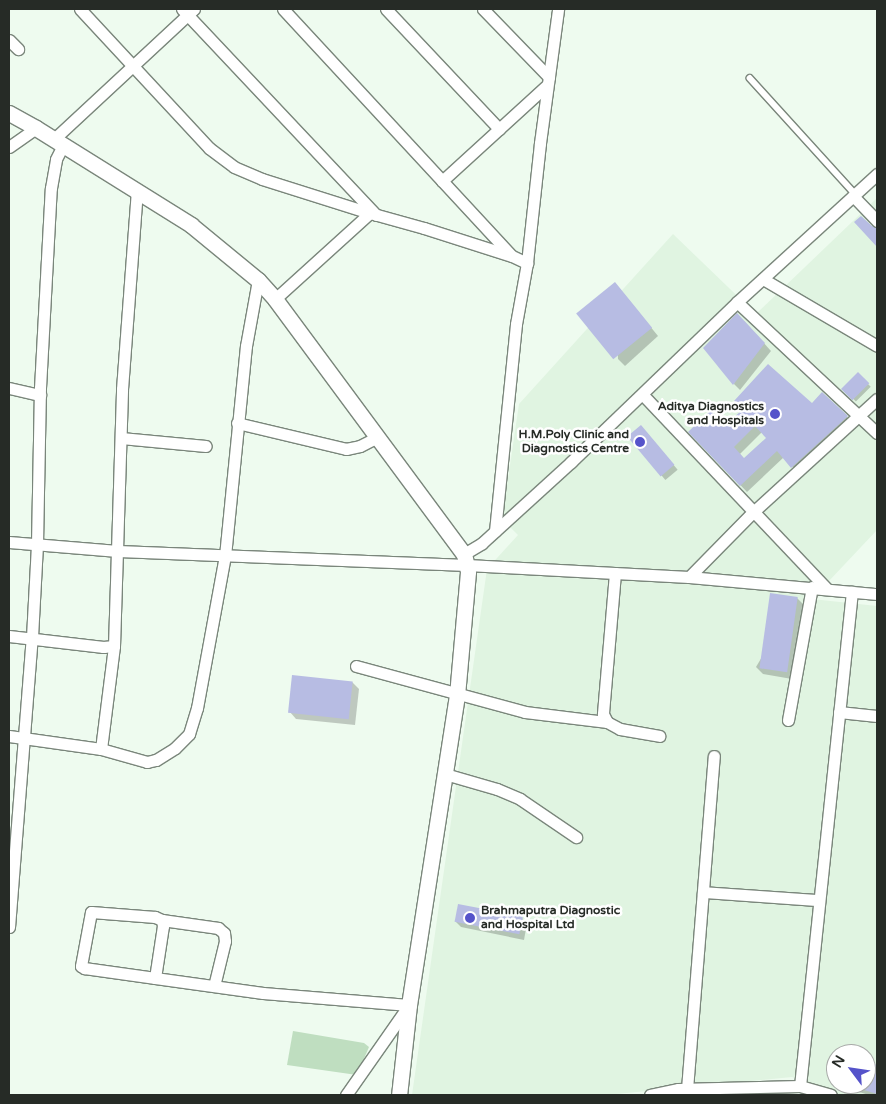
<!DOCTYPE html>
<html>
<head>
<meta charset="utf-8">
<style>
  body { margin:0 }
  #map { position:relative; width:886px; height:1104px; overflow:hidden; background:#eefbef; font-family:"Varela Round",sans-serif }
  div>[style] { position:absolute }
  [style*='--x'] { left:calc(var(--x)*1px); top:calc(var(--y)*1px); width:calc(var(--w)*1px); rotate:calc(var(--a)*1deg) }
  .built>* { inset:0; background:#e0f4e1 }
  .green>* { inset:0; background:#bfdec0 }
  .shadow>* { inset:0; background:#0003; transform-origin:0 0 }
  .building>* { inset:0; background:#b7bce3; transform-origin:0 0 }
  .roads { filter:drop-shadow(1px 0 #7a867b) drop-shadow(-1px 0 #7a867b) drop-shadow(0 1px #7a867b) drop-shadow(0 -1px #7a867b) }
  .lane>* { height:5.5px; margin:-2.75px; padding:0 2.75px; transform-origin:2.75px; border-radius:2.75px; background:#fff }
  .street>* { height:11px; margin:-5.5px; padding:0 5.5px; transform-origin:5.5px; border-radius:5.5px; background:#fff }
  .secondary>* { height:15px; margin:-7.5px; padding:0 7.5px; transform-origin:7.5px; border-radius:7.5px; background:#fff }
  .dots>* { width:14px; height:14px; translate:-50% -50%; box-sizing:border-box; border:2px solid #fff; border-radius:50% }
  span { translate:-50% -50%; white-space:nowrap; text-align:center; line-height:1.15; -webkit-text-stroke:5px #fff; paint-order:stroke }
  .poi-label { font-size:12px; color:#262b26; font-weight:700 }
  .right { translate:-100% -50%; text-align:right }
  .left { translate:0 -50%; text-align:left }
  .frame { position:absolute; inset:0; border:10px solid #262b26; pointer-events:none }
  .north { position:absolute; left:826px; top:1044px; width:50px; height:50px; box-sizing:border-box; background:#fff; border:1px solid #a8aaa8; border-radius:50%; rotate:301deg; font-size:14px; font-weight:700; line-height:20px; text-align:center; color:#262b26 }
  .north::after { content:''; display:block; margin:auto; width:18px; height:22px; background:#5553ca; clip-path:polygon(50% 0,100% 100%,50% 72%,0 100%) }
</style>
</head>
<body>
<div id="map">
  <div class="built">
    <div style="clip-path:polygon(evenodd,877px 198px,877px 530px,812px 599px,877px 606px,877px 1095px,839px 1095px,792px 1077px,606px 1095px,412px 1095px,487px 569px,518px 535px,502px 519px,519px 404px,673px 234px,756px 314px,877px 198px,836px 1054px,866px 1054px,866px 1084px,836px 1084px,836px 1054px)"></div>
  </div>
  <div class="green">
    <div style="clip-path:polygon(293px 1031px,364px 1043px,369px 1047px,357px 1075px,287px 1065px)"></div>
  </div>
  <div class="shadow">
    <div style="clip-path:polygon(615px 283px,658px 336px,625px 366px,618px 359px)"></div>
    <div style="clip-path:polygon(744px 321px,771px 351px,740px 390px,734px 384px)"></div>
    <div style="left:858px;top:374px;width:18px;height:21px;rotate:45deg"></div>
    <div style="clip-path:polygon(evenodd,822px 393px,853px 423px,798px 473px,784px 457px,747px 492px,690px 432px,711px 411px,724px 428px,812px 404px,822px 393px,762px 432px,767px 438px,744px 459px,740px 454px,762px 432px)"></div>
    <div style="left:641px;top:426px;width:57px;height:16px;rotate:50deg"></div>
    <div style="clip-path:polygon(797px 598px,804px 605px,792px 679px,763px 674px,756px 667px)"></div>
    <div style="clip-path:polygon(352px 682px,359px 689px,355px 725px,296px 719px,290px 712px)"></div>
    <div style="clip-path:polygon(522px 918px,527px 923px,524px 940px,461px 927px,456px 922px)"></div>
    <div style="clip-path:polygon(866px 1062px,877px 1067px,877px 1095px,869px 1095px,846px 1088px,842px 1084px,866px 1084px)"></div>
  </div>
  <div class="building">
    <div style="clip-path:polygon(861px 216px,872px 226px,877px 228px,877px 247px,854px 222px)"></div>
    <div style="left:615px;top:282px;width:59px;height:50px;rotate:51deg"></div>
    <div style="clip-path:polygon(737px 313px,765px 343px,733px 385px,703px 348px)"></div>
    <div style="clip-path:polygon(evenodd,768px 364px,812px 403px,822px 392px,848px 416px,791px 468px,777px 451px,740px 486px,688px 432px,711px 410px,723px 427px,742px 410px,734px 401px,768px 364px,755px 426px,766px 438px,744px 458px,734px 447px,755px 426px)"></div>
    <div style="left:858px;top:372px;width:16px;height:24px;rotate:45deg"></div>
    <div style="left:641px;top:425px;width:52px;height:18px;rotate:50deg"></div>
    <div style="left:770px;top:593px;width:28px;height:76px;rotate:8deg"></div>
    <div style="left:292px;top:675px;width:61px;height:38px;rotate:6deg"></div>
    <div style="left:458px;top:904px;width:66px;height:18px;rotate:11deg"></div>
    <div style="clip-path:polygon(866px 1061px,877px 1065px,877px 1094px,851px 1086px,866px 1084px)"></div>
  </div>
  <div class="roads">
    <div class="lane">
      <div style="--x:750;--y:78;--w:156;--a:47.8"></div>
    </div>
    <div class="street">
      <div style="--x:80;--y:9;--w:190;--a:47.1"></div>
      <div style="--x:209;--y:148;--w:31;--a:37"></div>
      <div style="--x:234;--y:167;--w:30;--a:23"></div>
      <div style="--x:262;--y:179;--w:113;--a:17.5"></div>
      <div style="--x:370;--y:213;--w:56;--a:15.5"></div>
      <div style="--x:424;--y:228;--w:92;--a:17.7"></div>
      <div style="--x:512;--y:256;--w:17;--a:25"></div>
      <div style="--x:182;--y:9;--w:283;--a:46.7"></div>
      <div style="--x:283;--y:9;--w:335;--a:47.2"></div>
      <div style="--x:386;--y:9;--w:165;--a:46.7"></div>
      <div style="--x:483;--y:9;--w:95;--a:45.9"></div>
      <div style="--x:9;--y:40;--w:13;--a:45"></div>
      <div style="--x:54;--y:139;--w:191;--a:-42.9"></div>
      <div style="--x:9;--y:147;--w:33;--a:-35"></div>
      <div style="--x:442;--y:181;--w:142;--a:-42.4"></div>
      <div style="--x:853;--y:196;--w:35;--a:46"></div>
      <div style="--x:763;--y:279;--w:132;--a:30.4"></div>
      <div style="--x:275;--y:299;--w:128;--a:-42.2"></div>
      <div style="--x:737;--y:302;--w:192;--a:43.1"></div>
      <div style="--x:9;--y:388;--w:32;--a:13"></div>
      <div style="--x:643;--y:395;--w:266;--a:46.5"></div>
      <div style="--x:237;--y:423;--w:112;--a:13.4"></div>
      <div style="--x:346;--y:449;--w:14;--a:-12"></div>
      <div style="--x:360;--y:446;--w:20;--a:-27"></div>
      <div style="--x:121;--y:438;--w:85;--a:5.4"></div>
      <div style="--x:495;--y:531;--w:208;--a:-84.2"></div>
      <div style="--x:516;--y:324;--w:62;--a:-79.8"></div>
      <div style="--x:527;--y:263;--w:121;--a:-83.8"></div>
      <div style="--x:540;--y:143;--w:135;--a:-82.3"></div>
      <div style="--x:9;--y:542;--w:109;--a:4.7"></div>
      <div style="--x:118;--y:551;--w:349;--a:2.3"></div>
      <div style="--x:467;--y:565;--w:222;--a:3.1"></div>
      <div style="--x:689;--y:577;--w:189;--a:5.2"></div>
      <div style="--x:464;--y:554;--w:21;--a:-31"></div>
      <div style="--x:482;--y:543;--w:120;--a:-42.3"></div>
      <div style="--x:571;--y:462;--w:231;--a:-43.9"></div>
      <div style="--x:737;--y:302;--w:190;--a:-42.4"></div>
      <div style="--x:615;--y:573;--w:142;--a:94.9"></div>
      <div style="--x:603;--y:714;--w:9;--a:63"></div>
      <div style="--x:607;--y:722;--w:15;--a:28"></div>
      <div style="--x:620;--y:729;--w:40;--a:10"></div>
      <div style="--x:689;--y:577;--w:90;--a:-45.5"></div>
      <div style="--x:752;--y:513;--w:169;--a:-42.4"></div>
      <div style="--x:9;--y:636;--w:95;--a:6.7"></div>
      <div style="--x:103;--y:647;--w:11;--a:-5"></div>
      <div style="--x:356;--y:666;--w:175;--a:15.2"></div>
      <div style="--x:525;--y:712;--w:83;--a:7"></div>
      <div style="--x:839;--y:712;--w:38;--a:6"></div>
      <div style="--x:788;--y:720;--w:135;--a:-79.8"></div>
      <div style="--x:9;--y:736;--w:93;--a:8"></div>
      <div style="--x:101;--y:749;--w:48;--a:15.8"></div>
      <div style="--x:147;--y:762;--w:9;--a:-13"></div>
      <div style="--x:156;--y:760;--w:22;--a:-32"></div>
      <div style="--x:175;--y:748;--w:20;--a:-45"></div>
      <div style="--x:189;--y:734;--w:27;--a:-73"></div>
      <div style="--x:197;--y:708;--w:155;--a:-79.6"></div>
      <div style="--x:225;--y:556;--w:211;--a:-84.3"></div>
      <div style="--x:246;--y:346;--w:67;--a:-79.7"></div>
      <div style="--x:101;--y:749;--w:104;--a:-82.8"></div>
      <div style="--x:114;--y:646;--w:257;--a:-88.2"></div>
      <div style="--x:122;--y:389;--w:199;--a:-85.7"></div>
      <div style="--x:445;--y:774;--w:54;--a:16.1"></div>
      <div style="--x:497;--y:789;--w:25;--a:23"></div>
      <div style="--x:520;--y:799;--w:68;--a:34.2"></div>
      <div style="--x:703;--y:892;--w:115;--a:4"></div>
      <div style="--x:162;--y:920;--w:57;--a:8.1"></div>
      <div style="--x:218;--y:928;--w:8;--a:40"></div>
      <div style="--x:224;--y:933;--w:8;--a:83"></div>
      <div style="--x:225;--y:941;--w:46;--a:103.7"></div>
      <div style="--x:9;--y:927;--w:291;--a:-85.5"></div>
      <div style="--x:32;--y:637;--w:93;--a:-86.9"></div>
      <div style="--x:37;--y:544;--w:156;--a:-88.9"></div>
      <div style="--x:40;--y:388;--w:200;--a:-86.9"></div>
      <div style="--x:51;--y:188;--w:29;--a:-80"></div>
      <div style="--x:56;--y:159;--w:16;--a:-63"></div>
      <div style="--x:155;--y:978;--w:53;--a:-81.3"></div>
      <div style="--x:163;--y:926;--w:6;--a:-99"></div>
      <div style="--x:162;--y:920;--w:8;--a:-157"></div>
      <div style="--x:155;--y:917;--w:64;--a:-175.5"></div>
      <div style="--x:91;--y:912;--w:55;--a:100.5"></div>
      <div style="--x:81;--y:966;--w:4;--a:34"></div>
      <div style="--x:84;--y:968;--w:72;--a:8"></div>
      <div style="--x:155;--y:978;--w:109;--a:7.9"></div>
      <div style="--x:263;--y:993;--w:146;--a:4.7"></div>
      <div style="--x:409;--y:1005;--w:110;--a:125"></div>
      <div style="--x:800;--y:1086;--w:497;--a:-84"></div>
      <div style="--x:687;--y:1089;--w:334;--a:-85.4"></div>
      <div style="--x:650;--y:1095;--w:29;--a:-12"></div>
      <div style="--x:678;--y:1089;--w:122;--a:-1.4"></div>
      <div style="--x:800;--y:1086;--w:32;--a:16"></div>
    </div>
    <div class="secondary">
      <div style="--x:9;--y:113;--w:31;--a:29"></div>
      <div style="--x:36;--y:128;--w:183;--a:32"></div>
      <div style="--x:191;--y:225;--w:87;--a:39.4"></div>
      <div style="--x:258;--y:280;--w:25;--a:48"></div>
      <div style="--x:275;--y:299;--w:317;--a:53.5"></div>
      <div style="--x:464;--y:554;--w:18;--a:77"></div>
      <div style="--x:468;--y:572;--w:123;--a:95.1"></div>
      <div style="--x:457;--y:695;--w:314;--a:98.8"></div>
      <div style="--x:409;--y:1005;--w:91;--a:96.3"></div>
    </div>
  </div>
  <div class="dots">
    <div style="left:775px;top:414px;background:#5553ca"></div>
    <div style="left:640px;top:442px;background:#5553ca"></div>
    <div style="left:470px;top:918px;background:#5553ca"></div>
  </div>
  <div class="poi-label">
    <span class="right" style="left:764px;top:414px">Aditya Diagnostics<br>and Hospitals</span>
    <span class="right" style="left:629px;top:442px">H.M.Poly Clinic and<br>Diagnostics Centre</span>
    <span class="left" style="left:481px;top:918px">Brahmaputra Diagnostic<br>and Hospital Ltd</span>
  </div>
  <div class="frame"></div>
  <div class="north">N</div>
</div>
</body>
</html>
